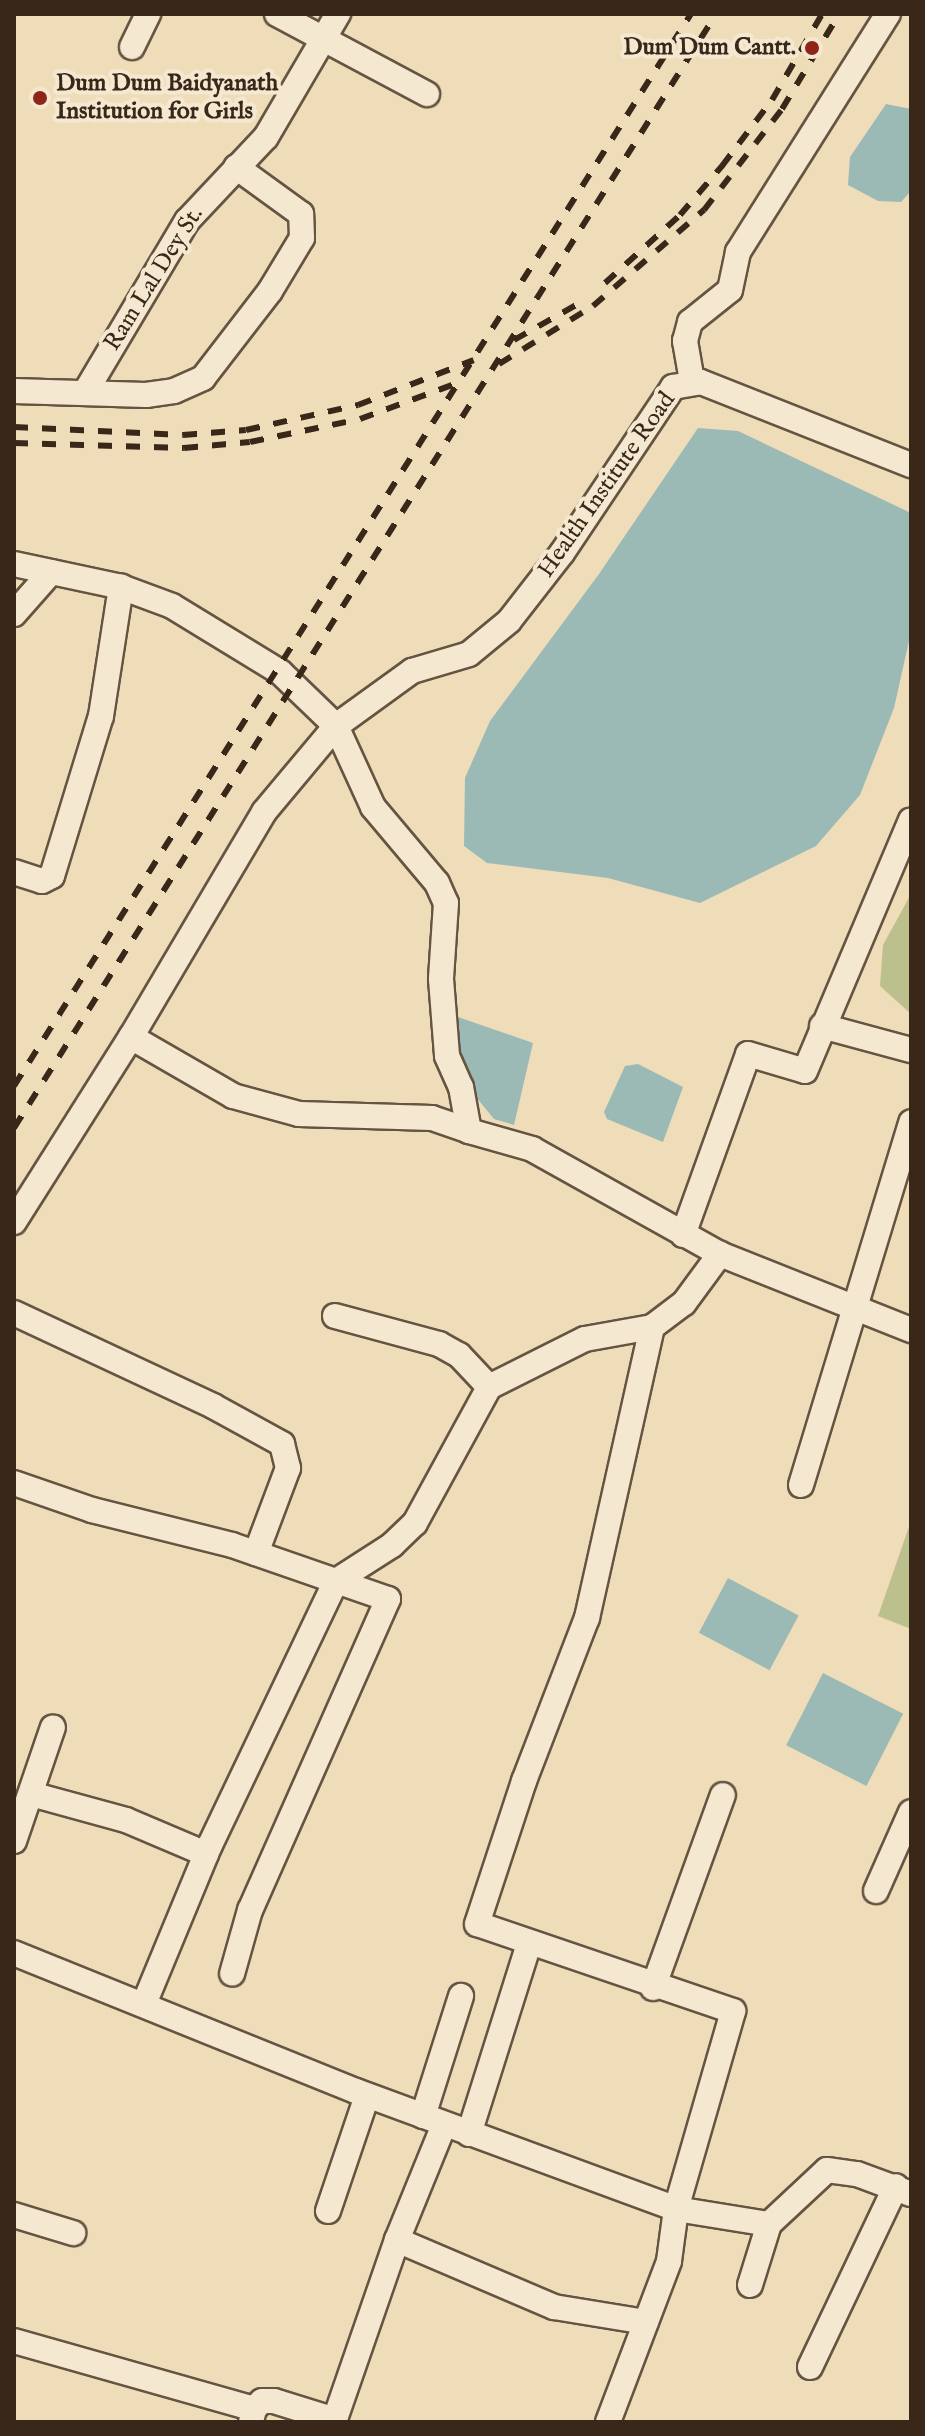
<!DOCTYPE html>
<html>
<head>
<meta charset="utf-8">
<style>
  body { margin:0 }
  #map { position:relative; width:925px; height:2436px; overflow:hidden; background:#efdcb8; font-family:"IM FELL English",serif }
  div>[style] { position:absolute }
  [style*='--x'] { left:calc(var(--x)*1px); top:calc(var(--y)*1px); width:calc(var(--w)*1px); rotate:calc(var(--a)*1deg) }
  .green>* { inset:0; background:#bbc08d }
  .water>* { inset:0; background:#9bbab5; transform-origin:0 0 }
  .roads { filter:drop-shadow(2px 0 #665442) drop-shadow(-2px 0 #665442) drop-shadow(0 2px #665442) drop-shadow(0 -2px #665442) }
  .minor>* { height:24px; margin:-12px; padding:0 12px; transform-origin:12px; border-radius:12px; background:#f5e8d1 }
  .rail>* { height:6px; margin-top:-3px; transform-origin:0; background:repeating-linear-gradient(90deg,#39271a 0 14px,transparent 0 28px) }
  .dots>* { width:22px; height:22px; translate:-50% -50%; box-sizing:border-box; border:4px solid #f5e8d1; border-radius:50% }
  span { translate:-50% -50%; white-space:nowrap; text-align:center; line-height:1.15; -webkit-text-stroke:8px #f5e8d1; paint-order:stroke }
  .poi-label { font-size:24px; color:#39271a; font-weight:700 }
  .right { translate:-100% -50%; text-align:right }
  .left { translate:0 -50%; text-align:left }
  .street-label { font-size:24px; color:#39271a }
  .frame { position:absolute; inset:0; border:16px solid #39271a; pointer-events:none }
</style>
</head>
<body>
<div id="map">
  <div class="green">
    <div style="clip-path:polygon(911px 894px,911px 1014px,880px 986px,883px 945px)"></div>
    <div style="clip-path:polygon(911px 1521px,911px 1629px,878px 1616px)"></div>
  </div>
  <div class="water">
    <div style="clip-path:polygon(886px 104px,911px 109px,911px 191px,901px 202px,878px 201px,848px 185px,850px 157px)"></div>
    <div style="clip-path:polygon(698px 428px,738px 431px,911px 513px,911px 632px,894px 708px,860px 795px,816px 846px,700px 903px,608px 878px,487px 863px,464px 846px,465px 778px,490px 721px,599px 574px)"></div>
    <div style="clip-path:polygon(458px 1017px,533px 1043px,514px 1125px,494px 1119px,471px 1091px,458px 1046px)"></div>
    <div style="clip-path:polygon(638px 1064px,683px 1087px,663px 1142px,607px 1119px,604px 1112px,625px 1066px)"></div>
    <div style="left:728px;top:1578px;width:80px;height:62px;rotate:28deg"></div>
    <div style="left:823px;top:1673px;width:90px;height:81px;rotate:27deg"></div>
  </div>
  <div class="roads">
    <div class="minor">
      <div style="--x:277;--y:14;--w:170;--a:28.1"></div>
      <div style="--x:132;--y:47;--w:37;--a:-64"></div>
      <div style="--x:692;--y:381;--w:41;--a:-99.9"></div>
      <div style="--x:685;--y:341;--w:20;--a:-75"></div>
      <div style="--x:690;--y:322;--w:51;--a:-38.7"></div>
      <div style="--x:730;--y:290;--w:39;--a:-78"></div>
      <div style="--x:738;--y:252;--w:281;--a:-57.8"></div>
      <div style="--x:14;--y:391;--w:132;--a:1.7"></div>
      <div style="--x:146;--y:395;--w:28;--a:-8"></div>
      <div style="--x:174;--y:391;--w:32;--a:-24"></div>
      <div style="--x:203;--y:378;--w:110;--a:-52.4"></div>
      <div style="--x:270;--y:291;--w:62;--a:-58.9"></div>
      <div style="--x:302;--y:238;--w:24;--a:-92"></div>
      <div style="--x:301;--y:214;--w:80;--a:-144.1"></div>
      <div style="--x:86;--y:391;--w:198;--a:-59.3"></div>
      <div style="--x:187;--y:221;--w:115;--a:-46.8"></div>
      <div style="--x:266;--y:137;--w:143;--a:-59.7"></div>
      <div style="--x:14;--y:564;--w:109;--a:12.1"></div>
      <div style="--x:121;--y:587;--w:54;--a:20.4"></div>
      <div style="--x:172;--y:606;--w:127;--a:31.4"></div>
      <div style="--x:280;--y:672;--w:78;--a:44"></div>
      <div style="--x:336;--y:726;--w:89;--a:65.4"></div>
      <div style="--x:373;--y:807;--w:99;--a:49.9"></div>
      <div style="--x:437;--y:883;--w:22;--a:66"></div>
      <div style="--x:446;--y:903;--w:76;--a:93.8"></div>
      <div style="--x:441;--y:979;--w:77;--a:85.5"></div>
      <div style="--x:447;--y:1056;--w:34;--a:66"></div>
      <div style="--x:461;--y:1087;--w:45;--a:79.7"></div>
      <div style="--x:469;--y:1131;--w:66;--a:15.9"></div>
      <div style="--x:532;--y:1149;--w:215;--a:29.2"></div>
      <div style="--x:720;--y:1254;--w:206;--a:21.7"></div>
      <div style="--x:14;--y:614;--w:56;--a:-48.6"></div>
      <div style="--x:14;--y:872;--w:29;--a:18"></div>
      <div style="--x:42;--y:881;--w:11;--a:-27"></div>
      <div style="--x:52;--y:876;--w:167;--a:-73"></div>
      <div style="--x:101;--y:716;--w:131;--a:-81.2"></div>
      <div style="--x:822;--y:1026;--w:92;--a:15.1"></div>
      <div style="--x:131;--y:1037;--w:118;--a:30"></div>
      <div style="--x:233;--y:1096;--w:68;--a:15.3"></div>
      <div style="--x:299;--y:1114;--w:133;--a:1.7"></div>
      <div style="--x:432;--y:1118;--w:39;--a:19"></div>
      <div style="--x:14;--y:1222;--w:219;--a:-57.7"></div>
      <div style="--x:131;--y:1037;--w:261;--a:-59.4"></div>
      <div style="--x:264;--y:812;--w:112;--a:-50.1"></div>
      <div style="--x:336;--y:726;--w:94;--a:-35.9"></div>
      <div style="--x:412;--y:671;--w:59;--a:-16.6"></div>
      <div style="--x:469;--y:654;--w:52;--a:-39.5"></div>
      <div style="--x:509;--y:621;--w:86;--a:-52.1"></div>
      <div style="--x:562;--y:553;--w:200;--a:-56.2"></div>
      <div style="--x:673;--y:387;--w:28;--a:-10"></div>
      <div style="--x:701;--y:382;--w:226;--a:21.6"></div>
      <div style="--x:683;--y:1235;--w:192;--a:-70.2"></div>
      <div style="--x:748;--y:1054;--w:59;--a:16.6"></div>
      <div style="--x:805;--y:1071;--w:272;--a:-67.1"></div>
      <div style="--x:14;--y:1313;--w:220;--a:25"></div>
      <div style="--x:213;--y:1406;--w:79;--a:28.8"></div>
      <div style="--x:282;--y:1444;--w:25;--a:76"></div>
      <div style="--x:288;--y:1468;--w:91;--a:110.6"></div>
      <div style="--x:335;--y:1316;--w:108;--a:15.1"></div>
      <div style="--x:439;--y:1344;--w:23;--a:29"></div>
      <div style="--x:459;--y:1355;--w:44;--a:46.8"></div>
      <div style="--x:14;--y:1483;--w:83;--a:19.1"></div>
      <div style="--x:92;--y:1510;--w:144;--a:14"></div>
      <div style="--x:232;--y:1545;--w:110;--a:19.1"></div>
      <div style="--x:336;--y:1581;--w:67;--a:-32.7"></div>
      <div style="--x:392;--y:1545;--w:32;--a:-44"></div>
      <div style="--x:415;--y:1523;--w:155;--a:-61.4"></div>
      <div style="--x:489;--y:1387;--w:107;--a:-26.6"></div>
      <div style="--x:585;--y:1339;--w:68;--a:-10.2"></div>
      <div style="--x:652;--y:1327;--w:40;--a:-37"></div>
      <div style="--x:684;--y:1303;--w:61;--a:-53.7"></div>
      <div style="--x:801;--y:1485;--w:379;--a:-73.1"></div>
      <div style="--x:31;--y:1794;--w:98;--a:15.3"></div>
      <div style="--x:126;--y:1820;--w:87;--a:23"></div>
      <div style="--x:14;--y:1841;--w:120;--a:-71.1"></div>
      <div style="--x:876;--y:1891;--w:86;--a:-66.1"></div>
      <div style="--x:14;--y:1953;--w:369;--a:22"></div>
      <div style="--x:356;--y:2091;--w:341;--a:20.2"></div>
      <div style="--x:676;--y:2209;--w:94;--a:9.2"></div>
      <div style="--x:769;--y:2224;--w:79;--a:-43"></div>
      <div style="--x:827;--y:2170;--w:30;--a:8"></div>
      <div style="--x:857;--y:2174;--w:58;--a:20.3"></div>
      <div style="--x:653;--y:1988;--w:205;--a:-70.1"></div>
      <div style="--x:144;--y:2004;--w:172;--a:-67.5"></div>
      <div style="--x:210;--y:1845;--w:293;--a:-64.5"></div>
      <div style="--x:336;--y:1581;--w:55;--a:19.1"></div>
      <div style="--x:388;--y:1599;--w:340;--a:113.9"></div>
      <div style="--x:250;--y:1910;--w:66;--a:105.7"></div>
      <div style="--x:423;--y:2116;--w:126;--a:-72.4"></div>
      <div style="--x:469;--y:2134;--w:199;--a:-72.5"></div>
      <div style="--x:328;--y:2211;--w:121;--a:-71.3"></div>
      <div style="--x:14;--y:2215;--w:62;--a:17"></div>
      <div style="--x:397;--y:2240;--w:171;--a:23.1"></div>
      <div style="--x:554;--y:2307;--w:93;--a:9.3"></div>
      <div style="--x:750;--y:2285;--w:64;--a:-72.7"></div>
      <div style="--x:14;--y:2341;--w:249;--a:15.8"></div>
      <div style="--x:254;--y:2409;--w:13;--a:103"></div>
      <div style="--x:810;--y:2367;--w:200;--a:-64.6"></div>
      <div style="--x:254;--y:2409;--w:11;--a:-45"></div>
      <div style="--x:262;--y:2401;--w:12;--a:0"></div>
      <div style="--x:274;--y:2401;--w:64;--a:17.3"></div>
      <div style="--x:334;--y:2422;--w:193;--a:-70.9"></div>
      <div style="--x:397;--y:2240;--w:124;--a:-67.8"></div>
      <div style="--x:608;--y:2422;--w:172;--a:-69.2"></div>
      <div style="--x:669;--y:2261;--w:52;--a:-82.3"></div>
      <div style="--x:676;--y:2209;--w:206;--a:-73.9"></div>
      <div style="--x:733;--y:2011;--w:270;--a:-161.2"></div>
      <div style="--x:477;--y:1924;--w:151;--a:-71.8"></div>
      <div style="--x:524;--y:1781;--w:175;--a:-68.9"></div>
      <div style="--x:587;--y:1618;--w:298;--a:-77.4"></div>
    </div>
  </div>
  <div class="rail">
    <div style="--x:605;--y:283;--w:101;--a:-42.2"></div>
    <div style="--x:680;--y:215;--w:65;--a:-49.4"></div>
    <div style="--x:722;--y:166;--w:83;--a:-52.9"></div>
    <div style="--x:772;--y:100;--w:99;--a:-59.8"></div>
    <div style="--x:514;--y:340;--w:71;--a:-29.4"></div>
    <div style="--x:499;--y:364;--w:110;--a:-31.7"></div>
    <div style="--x:593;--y:306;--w:147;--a:-40.9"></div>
    <div style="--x:704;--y:210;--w:128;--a:-52.3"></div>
    <div style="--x:782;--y:109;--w:111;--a:-59"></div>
    <div style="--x:14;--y:427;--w:169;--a:2.7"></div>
    <div style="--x:183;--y:435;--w:63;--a:-4.5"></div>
    <div style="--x:246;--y:430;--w:115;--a:-12.6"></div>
    <div style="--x:358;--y:405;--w:124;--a:-21.2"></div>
    <div style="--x:14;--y:443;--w:170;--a:1.7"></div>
    <div style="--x:184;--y:448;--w:66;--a:-5.2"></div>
    <div style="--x:250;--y:442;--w:112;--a:-11.8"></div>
    <div style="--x:360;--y:419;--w:110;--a:-20.3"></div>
    <div style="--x:14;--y:1086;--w:1268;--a:-57.73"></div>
    <div style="--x:14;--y:1128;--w:1317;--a:-57.78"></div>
  </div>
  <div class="dots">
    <div style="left:812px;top:48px;background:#8f2418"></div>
    <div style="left:40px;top:98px;background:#8f2418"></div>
  </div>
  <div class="poi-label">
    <span class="right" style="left:796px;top:48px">Dum Dum Cantt.</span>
    <span class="left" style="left:56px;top:98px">Dum Dum Baidyanath<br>Institution for Girls</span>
  </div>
  <div class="street-label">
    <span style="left:154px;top:279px;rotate:-58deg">Ram Lal Dey St.</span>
    <span style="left:607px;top:485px;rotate:-55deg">Health Institute Road</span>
  </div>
  <div class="frame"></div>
</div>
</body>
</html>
